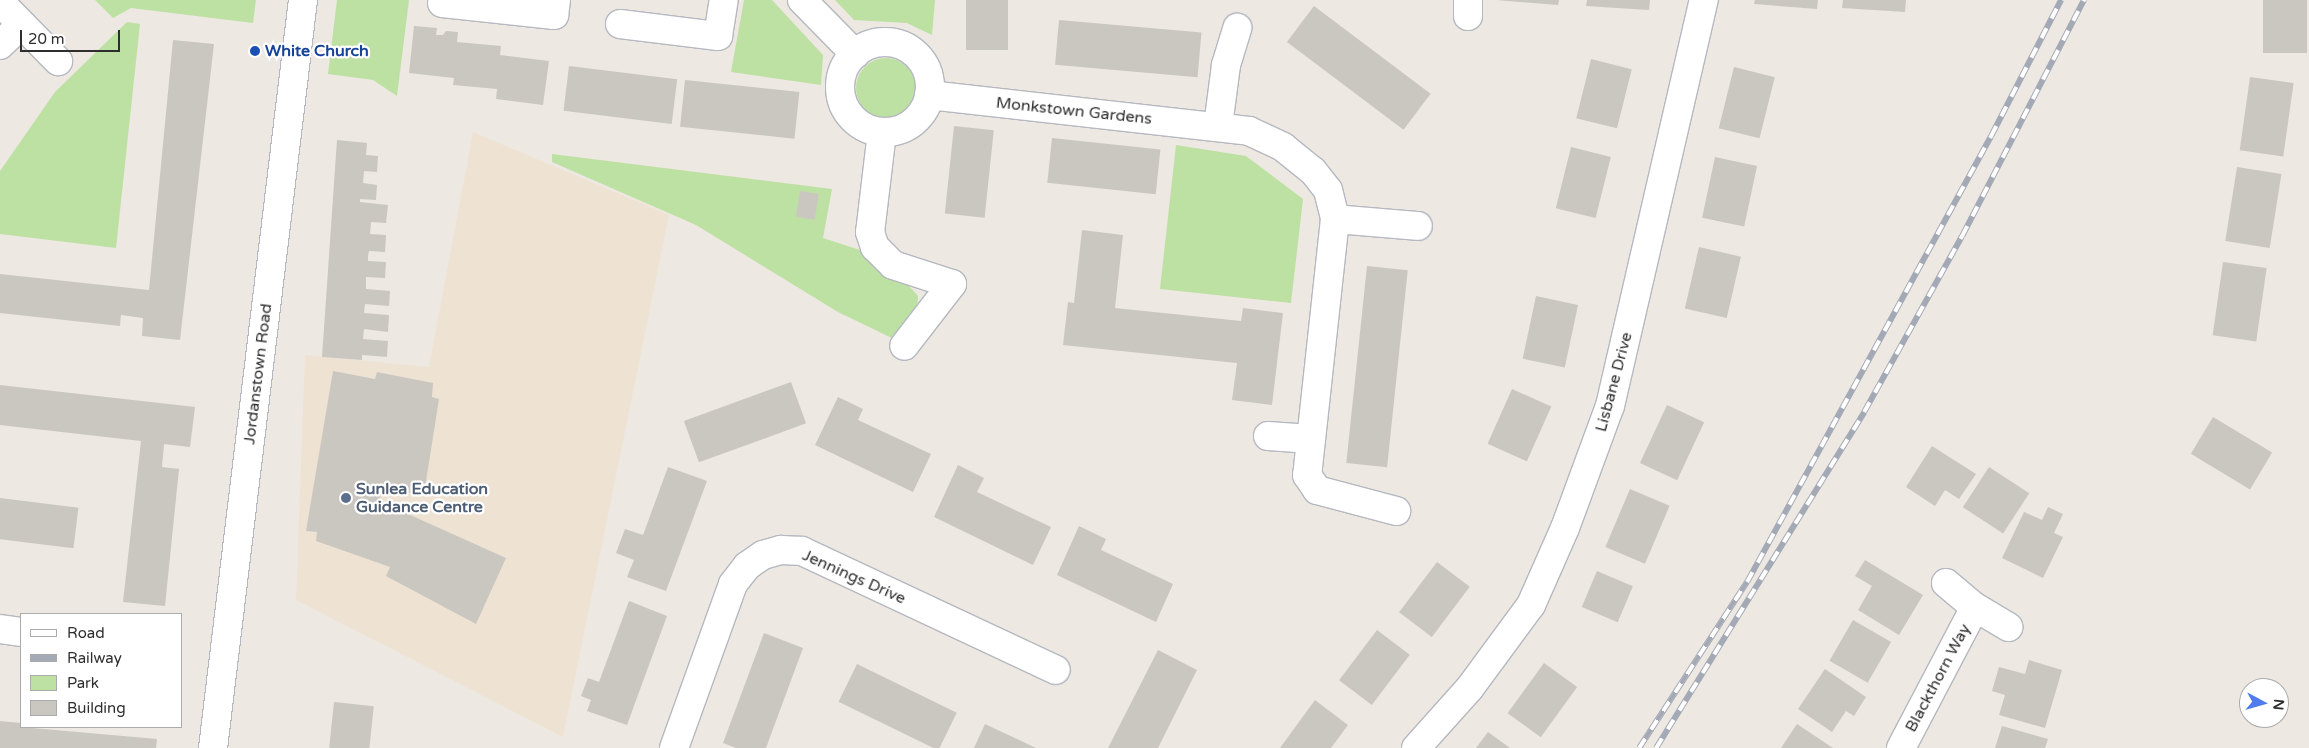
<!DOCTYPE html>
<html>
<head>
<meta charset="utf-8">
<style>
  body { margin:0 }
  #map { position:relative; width:2309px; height:748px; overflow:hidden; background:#eee8e2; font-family:"Varela Round",sans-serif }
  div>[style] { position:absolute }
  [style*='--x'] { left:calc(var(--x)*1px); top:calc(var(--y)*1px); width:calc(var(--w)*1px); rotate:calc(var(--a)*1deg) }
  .education>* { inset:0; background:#eee3d3 }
  .green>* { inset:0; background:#bde0a3 }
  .round { border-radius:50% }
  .building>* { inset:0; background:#cac6c0; transform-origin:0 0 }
  .roads { filter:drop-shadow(1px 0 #b5b8c0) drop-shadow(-1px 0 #b5b8c0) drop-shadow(0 1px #b5b8c0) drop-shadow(0 -1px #b5b8c0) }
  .minor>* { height:28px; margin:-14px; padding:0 14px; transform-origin:14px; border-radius:14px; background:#fff }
  .minor>.ring { margin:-14px; padding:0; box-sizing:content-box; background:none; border:28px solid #fff; border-radius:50% }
  .rail>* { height:5.5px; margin-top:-2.75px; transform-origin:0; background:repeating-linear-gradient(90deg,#fff 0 11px,#a4a9b6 0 22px); box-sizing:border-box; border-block:1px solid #a4a9b6 }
  .dots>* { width:14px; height:14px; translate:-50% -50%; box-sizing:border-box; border:2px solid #fff; border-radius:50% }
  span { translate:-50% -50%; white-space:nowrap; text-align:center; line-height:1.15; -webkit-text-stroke:4.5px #fff; paint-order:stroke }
  .transit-label { font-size:16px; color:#164399; font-weight:700 }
  .left { translate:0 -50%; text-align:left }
  .street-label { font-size:16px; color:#2e2e2e }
  .service-label { font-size:16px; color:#4e5e75; font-weight:700 }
  .legend { position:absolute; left:20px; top:613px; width:162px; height:115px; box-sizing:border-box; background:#fff; border:1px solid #ababab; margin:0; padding:6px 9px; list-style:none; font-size:15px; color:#2e2e2e }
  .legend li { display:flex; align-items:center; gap:10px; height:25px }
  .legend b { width:25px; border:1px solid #ababab }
  .north { position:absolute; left:2239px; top:678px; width:50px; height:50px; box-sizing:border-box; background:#fff; border:1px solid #ababab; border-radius:50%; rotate:96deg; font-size:14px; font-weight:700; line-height:20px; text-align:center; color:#2e2e2e }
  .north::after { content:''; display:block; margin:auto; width:18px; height:22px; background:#507ced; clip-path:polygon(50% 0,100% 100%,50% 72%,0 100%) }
  .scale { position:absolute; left:20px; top:30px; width:100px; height:22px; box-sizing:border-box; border:2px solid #2e2e2e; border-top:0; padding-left:6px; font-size:15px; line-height:18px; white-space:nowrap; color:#2e2e2e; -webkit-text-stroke:4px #fff; paint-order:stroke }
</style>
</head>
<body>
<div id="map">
  <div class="education">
    <div style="clip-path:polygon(473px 132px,669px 215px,563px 737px,296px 600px,305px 355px,429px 367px)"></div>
  </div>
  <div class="green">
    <div style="clip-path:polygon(95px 0,256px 0,253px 23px,131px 8px,113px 18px)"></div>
    <div style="clip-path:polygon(337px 0,409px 0,397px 96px,373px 80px,328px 74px)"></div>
    <div style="clip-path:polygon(744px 0,772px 0,823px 55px,821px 85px,731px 72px)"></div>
    <div style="clip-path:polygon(835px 0,935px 0,932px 35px,907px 23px,854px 20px)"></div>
    <div style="clip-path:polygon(127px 22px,140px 24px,116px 248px,0 234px,0 171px,55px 92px)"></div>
    <div class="round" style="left:856px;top:58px;width:60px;height:60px"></div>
    <div style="clip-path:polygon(1176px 145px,1246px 156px,1303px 199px,1291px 303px,1160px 289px)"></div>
    <div style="clip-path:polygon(552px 154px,832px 189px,823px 238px,860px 250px,883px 275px,909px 286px,918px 296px,917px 315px,898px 341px,838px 312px,696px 225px,552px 162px)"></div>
  </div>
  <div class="building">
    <div style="left:966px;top:0;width:42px;height:50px"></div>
    <div style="clip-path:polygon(1496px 0,1559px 0,1558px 5px)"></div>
    <div style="clip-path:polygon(1587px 0,1650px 0,1649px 10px,1586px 6px)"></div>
    <div style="clip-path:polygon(1755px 0,1818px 0,1817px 9px,1754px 4px)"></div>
    <div style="clip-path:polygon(1843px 0,1906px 0,1905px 12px,1842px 8px)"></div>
    <div style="left:2263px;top:0;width:44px;height:53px"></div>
    <div style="left:1314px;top:6px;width:146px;height:45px;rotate:37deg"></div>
    <div style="left:1059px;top:20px;width:143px;height:45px;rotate:5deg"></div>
    <div style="clip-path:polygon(414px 26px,437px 28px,436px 35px,443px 35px,446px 31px,458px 32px,457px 42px,501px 46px,500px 55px,549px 61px,543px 105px,496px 99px,497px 89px,453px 85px,454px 78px,409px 73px)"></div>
    <div style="clip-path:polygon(173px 40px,214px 44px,180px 340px,142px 336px,143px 318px,121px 315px,120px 326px,0 313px,0 274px,149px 290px)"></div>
    <div style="left:1591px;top:59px;width:42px;height:61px;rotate:14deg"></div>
    <div style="left:569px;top:66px;width:109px;height:45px;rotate:7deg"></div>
    <div style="left:1734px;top:67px;width:42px;height:63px;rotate:14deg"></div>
    <div style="left:2250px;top:77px;width:44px;height:74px;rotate:8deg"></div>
    <div style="left:685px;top:80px;width:115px;height:47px;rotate:6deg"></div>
    <div style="left:954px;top:126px;width:40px;height:88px;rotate:6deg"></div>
    <div style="left:1052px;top:138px;width:109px;height:45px;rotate:6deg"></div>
    <div style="clip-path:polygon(337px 140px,367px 143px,366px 155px,378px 156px,377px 172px,364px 171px,363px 183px,377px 185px,376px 200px,360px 199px,360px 202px,388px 205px,386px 223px,371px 222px,370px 234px,386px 235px,385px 252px,369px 251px,368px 256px,368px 261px,386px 262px,385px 278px,366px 277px,366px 289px,390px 291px,389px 306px,365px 304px,364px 313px,389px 315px,388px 332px,364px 329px,363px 339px,388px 341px,387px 357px,362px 355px,362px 360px,322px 357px)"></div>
    <div style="left:1571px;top:147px;width:41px;height:63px;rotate:14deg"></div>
    <div style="left:1715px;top:157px;width:43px;height:62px;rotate:12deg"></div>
    <div style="left:2237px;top:167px;width:45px;height:75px;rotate:9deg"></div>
    <div style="left:800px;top:191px;width:19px;height:26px;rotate:9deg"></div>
    <div style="clip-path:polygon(1082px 230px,1123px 235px,1115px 308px,1241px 321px,1243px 308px,1283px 313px,1272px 405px,1232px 400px,1237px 363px,1063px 345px,1068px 302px,1074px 303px)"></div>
    <div style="left:1699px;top:247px;width:43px;height:63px;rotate:13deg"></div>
    <div style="left:2223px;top:262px;width:44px;height:74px;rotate:8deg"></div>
    <div style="left:1367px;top:266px;width:41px;height:198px;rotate:6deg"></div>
    <div style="left:1536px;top:296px;width:43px;height:64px;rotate:12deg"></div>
    <div style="clip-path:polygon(333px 371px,375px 379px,377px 372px,433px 383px,432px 397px,439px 399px,424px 494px,382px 491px,379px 501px,506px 558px,476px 624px,386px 576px,390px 567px,316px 541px,317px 532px,306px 531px)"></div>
    <div style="left:791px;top:382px;width:44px;height:114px;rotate:70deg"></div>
    <div style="clip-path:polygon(0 385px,195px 407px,190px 447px,164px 444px,162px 467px,179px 469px,165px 606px,123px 602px,141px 441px,0 425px)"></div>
    <div style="left:1512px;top:389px;width:43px;height:60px;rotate:24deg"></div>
    <div style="clip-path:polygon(838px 397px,863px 409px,858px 420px,931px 454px,913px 492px,815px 445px)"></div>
    <div style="left:1667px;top:405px;width:41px;height:64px;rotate:25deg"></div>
    <div style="left:2213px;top:417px;width:69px;height:43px;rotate:31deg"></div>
    <div style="clip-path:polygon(1932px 446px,1976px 474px,1959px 499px,1945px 490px,1935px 506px,1906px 487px)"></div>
    <div style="clip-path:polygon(958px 465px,984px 478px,977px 492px,1051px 527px,1033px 565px,934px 517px)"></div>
    <div style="clip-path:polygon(668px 467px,707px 481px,666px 591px,627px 577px,634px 560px,616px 553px,625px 529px,643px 535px)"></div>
    <div style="left:1989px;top:467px;width:48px;height:48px;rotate:33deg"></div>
    <div style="left:1630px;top:489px;width:43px;height:63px;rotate:23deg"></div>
    <div style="left:0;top:498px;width:79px;height:41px;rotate:7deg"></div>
    <div style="clip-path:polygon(2048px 507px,2063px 514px,2054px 533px,2063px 537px,2043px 578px,2002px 558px,2024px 512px,2042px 520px)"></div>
    <div style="clip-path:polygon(1079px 526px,1106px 539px,1101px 550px,1173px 584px,1156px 622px,1057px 575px)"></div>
    <div style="clip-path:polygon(1865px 560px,1923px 595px,1899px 635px,1858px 610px,1872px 586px,1855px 576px)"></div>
    <div style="left:1437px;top:562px;width:41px;height:63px;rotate:37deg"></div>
    <div style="left:1597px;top:571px;width:39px;height:39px;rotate:23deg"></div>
    <div style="clip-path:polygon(629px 601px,667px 616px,627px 725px,587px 711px,591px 700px,581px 696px,588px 678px,599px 682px)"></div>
    <div style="left:1853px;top:620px;width:44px;height:47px;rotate:30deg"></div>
    <div style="left:1377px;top:630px;width:41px;height:63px;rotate:37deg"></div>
    <div style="clip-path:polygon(764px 633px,803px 648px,766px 748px,736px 748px,723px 743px)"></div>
    <div style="clip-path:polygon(1158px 650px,1197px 670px,1158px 748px,1108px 748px)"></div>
    <div style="clip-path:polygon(2029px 660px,2062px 670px,2045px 728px,1999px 715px,2005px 695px,1992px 691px,1999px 667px,2025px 674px)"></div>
    <div style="left:1544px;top:663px;width:41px;height:62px;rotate:36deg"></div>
    <div style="left:857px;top:664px;width:111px;height:42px;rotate:26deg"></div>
    <div style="clip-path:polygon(1825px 669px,1866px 697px,1854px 716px,1846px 711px,1832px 732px,1798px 709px)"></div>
    <div style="clip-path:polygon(1315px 700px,1348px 725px,1331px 748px,1280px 748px)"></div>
    <div style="left:334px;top:702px;width:40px;height:46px;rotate:6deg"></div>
    <div style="clip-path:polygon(0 721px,21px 723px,21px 727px,157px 739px,156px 748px,0 748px)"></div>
    <div style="clip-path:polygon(985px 724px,1036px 748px,974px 748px)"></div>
    <div style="clip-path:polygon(1797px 724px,1833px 748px,1781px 748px)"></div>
    <div style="clip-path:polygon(2002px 726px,2048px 739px,2045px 748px,1995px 748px)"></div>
    <div style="clip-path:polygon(1488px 732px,1510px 748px,1476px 748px)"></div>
  </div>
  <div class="roads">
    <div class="minor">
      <div style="--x:802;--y:0;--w:76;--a:45.5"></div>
      <div style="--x:0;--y:2;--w:83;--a:45.5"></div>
      <div style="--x:442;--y:3;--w:113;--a:6.1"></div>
      <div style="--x:554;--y:15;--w:15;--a:-82"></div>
      <div style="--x:1468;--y:16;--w:16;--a:-90"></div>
      <div style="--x:620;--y:24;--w:99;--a:7"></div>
      <div style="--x:718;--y:36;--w:36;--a:-81"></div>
      <div class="ring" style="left:840px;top:42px;width:62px;height:62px"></div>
      <div style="--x:0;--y:45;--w:29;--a:-44"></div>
      <div style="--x:929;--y:95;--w:322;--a:6.4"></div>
      <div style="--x:1249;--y:131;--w:38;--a:25"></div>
      <div style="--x:1283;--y:147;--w:38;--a:39"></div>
      <div style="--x:1313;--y:171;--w:24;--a:52"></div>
      <div style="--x:1328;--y:190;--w:30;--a:76"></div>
      <div style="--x:1335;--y:219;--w:258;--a:96.2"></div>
      <div style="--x:1307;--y:475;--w:18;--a:56"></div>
      <div style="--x:1317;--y:490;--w:82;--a:14.9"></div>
      <div style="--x:1218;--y:126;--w:62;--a:-82.5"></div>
      <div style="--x:1226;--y:65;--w:39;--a:-73"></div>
      <div style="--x:882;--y:132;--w:101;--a:96.8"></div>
      <div style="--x:870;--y:232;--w:16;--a:72"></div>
      <div style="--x:875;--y:247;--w:25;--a:45"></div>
      <div style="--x:893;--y:265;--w:62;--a:17.9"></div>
      <div style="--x:952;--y:284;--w:78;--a:127.7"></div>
      <div style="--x:1335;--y:219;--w:83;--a:4.8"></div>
      <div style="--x:1268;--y:436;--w:43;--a:4"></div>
      <div style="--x:1946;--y:583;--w:38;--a:40"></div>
      <div style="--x:1975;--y:607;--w:39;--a:31"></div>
      <div style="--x:0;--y:629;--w:21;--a:8"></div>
      <div style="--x:213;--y:748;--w:753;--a:-83.14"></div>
      <div style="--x:674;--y:748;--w:174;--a:-70.2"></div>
      <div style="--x:733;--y:584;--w:23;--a:-52"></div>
      <div style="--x:747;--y:566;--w:19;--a:-35"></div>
      <div style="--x:763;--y:555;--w:19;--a:-16"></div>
      <div style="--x:781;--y:550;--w:21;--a:3"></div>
      <div style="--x:802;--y:551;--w:280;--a:25.1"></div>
      <div style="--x:1416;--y:748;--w:79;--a:-48.1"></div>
      <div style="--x:1469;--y:689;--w:104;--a:-53.6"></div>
      <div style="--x:1531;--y:605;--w:84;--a:-66.2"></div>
      <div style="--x:1565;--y:528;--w:130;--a:-69.8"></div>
      <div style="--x:1610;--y:406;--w:417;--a:-77"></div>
      <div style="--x:1901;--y:748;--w:159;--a:-62.3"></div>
    </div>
  </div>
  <div class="rail">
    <div style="--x:1639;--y:748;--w:198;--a:-57"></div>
    <div style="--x:1747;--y:582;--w:508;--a:-61.32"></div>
    <div style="--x:1991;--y:136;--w:153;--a:-62.8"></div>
    <div style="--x:1656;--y:748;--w:395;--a:-58.2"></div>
    <div style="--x:1864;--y:412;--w:201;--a:-60.9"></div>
    <div style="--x:1962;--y:236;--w:266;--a:-62.7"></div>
  </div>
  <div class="dots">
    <div style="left:255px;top:51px;background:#1a4fb4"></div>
    <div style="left:346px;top:498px;background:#5c6f8a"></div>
  </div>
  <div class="transit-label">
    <span class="left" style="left:265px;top:51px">White Church</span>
  </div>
  <div class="street-label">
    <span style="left:1074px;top:111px;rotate:6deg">Monkstown Gardens</span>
    <span style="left:258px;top:374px;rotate:-83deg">Jordanstown Road</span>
    <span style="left:1614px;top:382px;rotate:-75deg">Lisbane Drive</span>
    <span style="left:854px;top:577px;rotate:24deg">Jennings Drive</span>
    <span style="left:1938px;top:678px;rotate:-62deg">Blackthorn Way</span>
  </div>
  <div class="service-label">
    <span class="left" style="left:356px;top:498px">Sunlea Education<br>Guidance Centre</span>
  </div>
  <ul class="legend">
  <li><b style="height:6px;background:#fff"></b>Road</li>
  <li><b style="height:6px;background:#a4a9b6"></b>Railway</li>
  <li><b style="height:14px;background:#bde0a3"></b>Park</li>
  <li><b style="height:14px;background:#cac6c0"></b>Building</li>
  </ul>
  <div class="north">N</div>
  <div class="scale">20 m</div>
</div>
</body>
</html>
